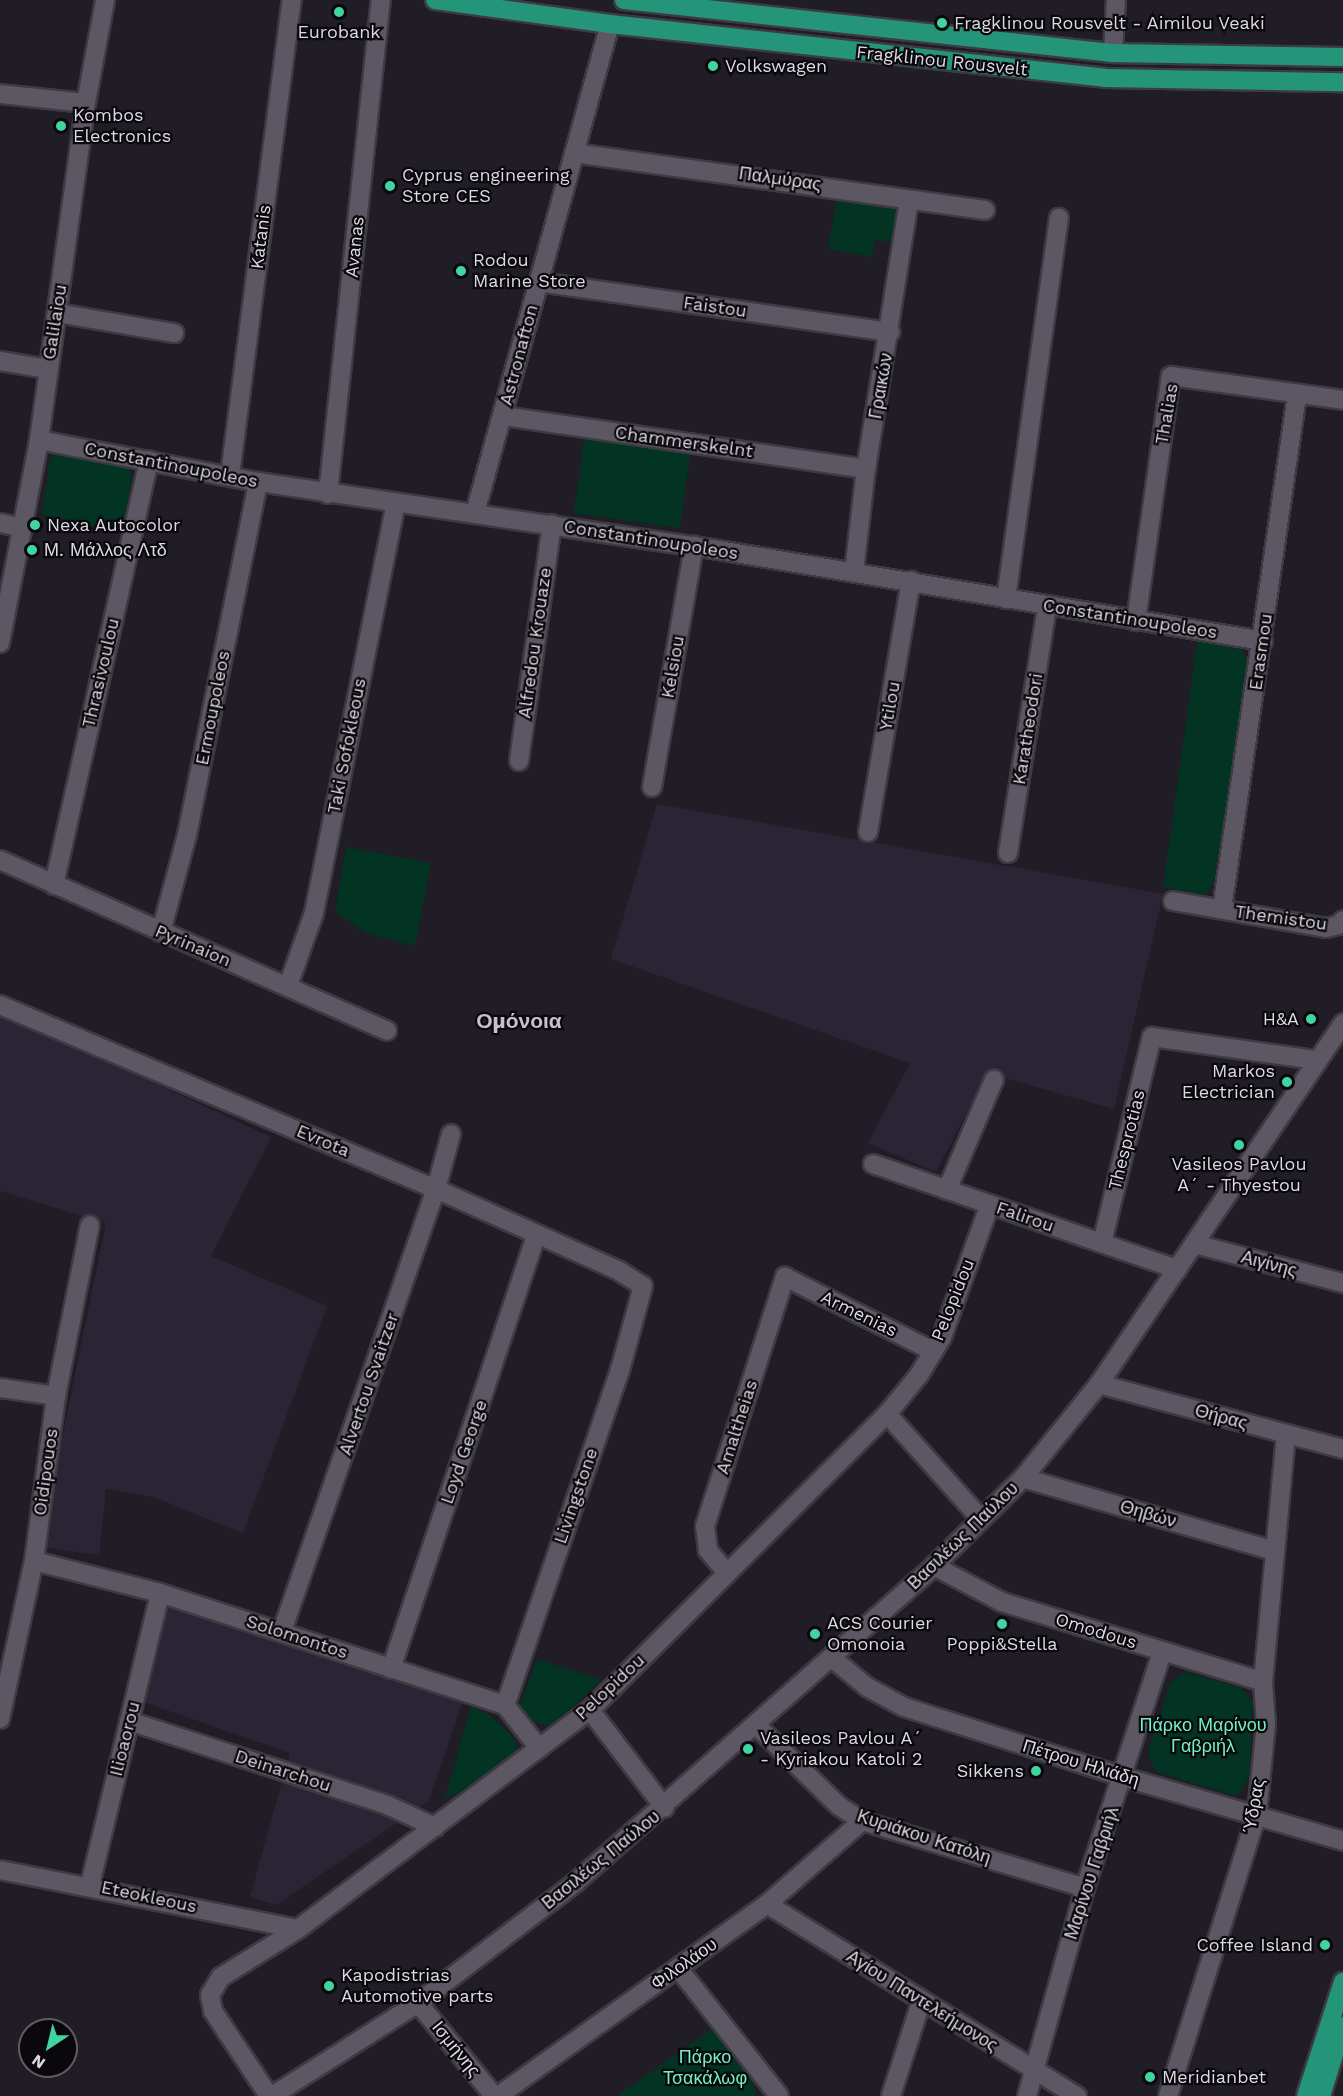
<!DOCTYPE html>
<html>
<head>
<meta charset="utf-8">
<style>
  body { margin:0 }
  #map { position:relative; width:1343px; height:2096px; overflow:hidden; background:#211d27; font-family:"Work Sans",sans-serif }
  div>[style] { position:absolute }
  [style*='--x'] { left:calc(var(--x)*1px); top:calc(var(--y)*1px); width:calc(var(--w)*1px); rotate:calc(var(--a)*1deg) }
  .built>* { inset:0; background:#2b2435 }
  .green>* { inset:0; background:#033323; transform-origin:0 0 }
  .roads { filter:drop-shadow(2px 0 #3d3a42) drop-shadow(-2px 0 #3d3a42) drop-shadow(0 2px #3d3a42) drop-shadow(0 -2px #3d3a42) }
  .minor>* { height:18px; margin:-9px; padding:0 9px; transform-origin:9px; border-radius:9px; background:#5c5763 }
  .major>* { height:18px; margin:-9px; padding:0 9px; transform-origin:9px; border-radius:9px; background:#25957a }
  .dots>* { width:16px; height:16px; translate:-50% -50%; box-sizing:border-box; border:3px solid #0a080c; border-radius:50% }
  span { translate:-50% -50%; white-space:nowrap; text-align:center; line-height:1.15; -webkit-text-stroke:4.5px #0a080c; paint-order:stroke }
  .poi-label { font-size:18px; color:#dcdae1 }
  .left { translate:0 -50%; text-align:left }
  .right { translate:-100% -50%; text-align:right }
  .street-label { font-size:18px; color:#dcdae1 }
  .park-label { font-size:18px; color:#6ff2bf }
  .quarter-label { font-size:21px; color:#c6c0cf; font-weight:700 }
  .north { position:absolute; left:18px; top:2018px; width:60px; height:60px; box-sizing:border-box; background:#0a080c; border:2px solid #5e5c61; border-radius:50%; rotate:215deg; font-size:16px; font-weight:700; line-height:24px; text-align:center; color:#dcdae1 }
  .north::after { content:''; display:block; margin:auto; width:21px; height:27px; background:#42d4a0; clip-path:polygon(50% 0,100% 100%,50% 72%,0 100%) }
</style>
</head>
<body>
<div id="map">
  <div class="built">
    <div style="clip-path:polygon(657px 804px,1163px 894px,1114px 1109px,987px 1073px,936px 1172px,868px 1143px,910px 1063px,611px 959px)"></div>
    <div style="clip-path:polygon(0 1012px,271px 1137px,211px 1256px,327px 1306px,243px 1533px,154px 1497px,106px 1489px,99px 1555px,40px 1547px,106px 1223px,0 1191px)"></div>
    <div style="clip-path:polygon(166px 1603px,462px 1703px,429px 1801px,276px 1905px,250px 1897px,290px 1753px,138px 1700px)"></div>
  </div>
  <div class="green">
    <div style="clip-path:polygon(838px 191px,892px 203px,899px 209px,898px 243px,875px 240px,872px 257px,828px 249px)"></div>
    <div style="left:585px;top:434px;width:107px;height:80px;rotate:8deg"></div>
    <div style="clip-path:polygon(63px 449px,122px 460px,132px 474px,123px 531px,42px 515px,50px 459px)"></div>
    <div style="clip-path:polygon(1198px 638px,1236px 644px,1249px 660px,1214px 883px,1206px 895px,1163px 887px)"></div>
    <div style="clip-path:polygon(346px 847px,431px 863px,415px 946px,366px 933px,335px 912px)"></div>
    <div style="clip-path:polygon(537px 1659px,601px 1680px,557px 1722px,548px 1726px,530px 1720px,520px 1705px)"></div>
    <div style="clip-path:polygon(1185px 1672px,1241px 1688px,1253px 1702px,1249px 1777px,1240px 1793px,1233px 1795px,1157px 1772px,1150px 1760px,1148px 1753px,1170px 1683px)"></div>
    <div style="clip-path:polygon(471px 1706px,489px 1715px,509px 1733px,517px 1744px,515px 1753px,480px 1781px,445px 1799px)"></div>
    <div style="clip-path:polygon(712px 2029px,754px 2084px,755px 2096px,617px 2096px)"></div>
  </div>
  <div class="roads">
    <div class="minor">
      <div style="--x:1113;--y:53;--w:53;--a:-86.8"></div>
      <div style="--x:0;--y:94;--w:86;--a:6"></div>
      <div style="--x:574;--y:153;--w:415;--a:7.9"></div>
      <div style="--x:539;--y:282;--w:355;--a:8.1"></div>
      <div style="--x:57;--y:313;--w:119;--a:9.7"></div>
      <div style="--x:0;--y:361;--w:49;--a:9.5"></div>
      <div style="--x:503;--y:416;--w:367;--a:8.3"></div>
      <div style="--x:39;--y:440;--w:223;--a:10.9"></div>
      <div style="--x:258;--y:482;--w:441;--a:8.4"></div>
      <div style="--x:694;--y:546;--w:577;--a:9.48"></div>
      <div style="--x:230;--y:475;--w:479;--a:-82.6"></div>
      <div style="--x:328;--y:494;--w:497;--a:-83.9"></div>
      <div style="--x:475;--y:513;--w:507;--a:-74.57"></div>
      <div style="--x:0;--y:523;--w:24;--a:12"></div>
      <div style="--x:854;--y:572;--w:104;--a:-83.4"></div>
      <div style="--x:866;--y:469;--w:272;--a:-80.9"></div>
      <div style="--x:1006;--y:599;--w:385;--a:-82.1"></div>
      <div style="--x:1136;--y:621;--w:247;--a:-81.9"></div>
      <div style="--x:1171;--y:376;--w:174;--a:7.9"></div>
      <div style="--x:0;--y:643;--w:207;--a:-79.1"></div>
      <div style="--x:39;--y:440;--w:340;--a:-82.1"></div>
      <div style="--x:86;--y:103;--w:105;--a:-79.5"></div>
      <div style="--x:519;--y:761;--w:239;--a:-82.1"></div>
      <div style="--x:652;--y:787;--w:245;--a:-80.1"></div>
      <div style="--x:868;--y:832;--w:255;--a:-80.3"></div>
      <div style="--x:1008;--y:853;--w:250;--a:-81"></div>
      <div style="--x:0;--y:860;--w:423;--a:23.8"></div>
      <div style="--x:54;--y:885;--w:435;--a:-77.4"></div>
      <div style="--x:1173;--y:901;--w:155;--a:10"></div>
      <div style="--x:1326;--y:928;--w:13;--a:-13"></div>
      <div style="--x:1339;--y:925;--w:6;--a:-51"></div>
      <div style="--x:1222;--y:909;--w:519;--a:-81.7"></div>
      <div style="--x:161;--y:932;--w:100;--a:-75"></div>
      <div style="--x:187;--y:835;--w:360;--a:-78.6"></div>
      <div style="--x:288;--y:986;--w:77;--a:-70.4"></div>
      <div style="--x:314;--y:913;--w:417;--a:-78.7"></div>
      <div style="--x:0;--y:1005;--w:473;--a:22.9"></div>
      <div style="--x:436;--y:1189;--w:201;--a:24.1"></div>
      <div style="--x:619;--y:1271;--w:28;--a:32"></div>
      <div style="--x:643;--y:1286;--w:87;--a:105.3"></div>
      <div style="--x:620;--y:1370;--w:354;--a:108.9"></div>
      <div style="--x:873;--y:1164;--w:322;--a:19.1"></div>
      <div style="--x:947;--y:1190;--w:120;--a:-66.9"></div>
      <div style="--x:1102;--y:1243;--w:212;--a:-76.4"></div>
      <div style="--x:1152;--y:1037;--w:166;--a:8"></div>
      <div style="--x:1195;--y:1244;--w:153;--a:14.8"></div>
      <div style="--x:1099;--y:1384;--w:253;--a:14.9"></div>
      <div style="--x:0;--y:1388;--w:57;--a:8.1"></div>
      <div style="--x:887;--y:1414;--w:141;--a:48.2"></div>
      <div style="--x:1023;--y:1478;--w:261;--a:16.2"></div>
      <div style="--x:34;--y:1561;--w:130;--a:14.3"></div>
      <div style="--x:160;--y:1593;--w:363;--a:18"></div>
      <div style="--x:505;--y:1705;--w:55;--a:51.7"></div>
      <div style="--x:934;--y:1566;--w:77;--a:27.9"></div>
      <div style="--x:1002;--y:1602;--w:273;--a:17"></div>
      <div style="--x:727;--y:1573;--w:30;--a:-130"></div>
      <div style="--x:708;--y:1550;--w:24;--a:-97"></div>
      <div style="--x:705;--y:1526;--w:262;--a:-72.2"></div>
      <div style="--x:785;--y:1277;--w:165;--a:26.6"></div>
      <div style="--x:282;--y:1631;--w:468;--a:-70.8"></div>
      <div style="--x:436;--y:1189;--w:57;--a:-74.7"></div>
      <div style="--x:832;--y:1658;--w:45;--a:39.6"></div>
      <div style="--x:867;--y:1687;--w:42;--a:28.4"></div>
      <div style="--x:904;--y:1707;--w:230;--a:17.7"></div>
      <div style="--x:1123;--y:1777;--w:229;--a:16.2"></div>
      <div style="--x:391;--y:1669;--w:458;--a:-71.5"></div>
      <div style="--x:590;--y:1710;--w:123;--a:52.6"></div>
      <div style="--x:0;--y:1719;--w:162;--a:-77.9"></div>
      <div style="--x:34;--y:1561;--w:166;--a:-82.4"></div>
      <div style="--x:56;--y:1396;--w:174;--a:-78.8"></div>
      <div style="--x:129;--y:1721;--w:271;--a:18"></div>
      <div style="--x:387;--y:1805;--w:53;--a:24.6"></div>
      <div style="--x:757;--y:1726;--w:115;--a:44.3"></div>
      <div style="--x:839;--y:1806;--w:27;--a:33"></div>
      <div style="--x:862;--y:1821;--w:233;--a:16.7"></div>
      <div style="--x:0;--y:1870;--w:304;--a:11.2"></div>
      <div style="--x:90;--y:1885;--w:300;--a:-76.5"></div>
      <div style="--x:767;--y:1904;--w:365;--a:31.8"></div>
      <div style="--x:678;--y:1968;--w:163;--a:51.7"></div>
      <div style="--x:418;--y:2003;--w:120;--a:50.7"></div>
      <div style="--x:269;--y:2096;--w:102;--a:-123.4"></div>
      <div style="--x:213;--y:2011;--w:16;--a:-101"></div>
      <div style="--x:210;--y:1995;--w:21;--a:-59"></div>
      <div style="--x:221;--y:1977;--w:91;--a:-31.9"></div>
      <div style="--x:298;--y:1929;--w:365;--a:-36.9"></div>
      <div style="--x:590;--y:1710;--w:419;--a:-44.9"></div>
      <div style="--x:887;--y:1414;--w:50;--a:-50.6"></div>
      <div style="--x:919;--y:1375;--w:44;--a:-58.8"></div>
      <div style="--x:942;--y:1337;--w:141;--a:-70.2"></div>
      <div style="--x:272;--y:2096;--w:173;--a:-32.5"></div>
      <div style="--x:418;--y:2003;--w:199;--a:-37.4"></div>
      <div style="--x:576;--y:1882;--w:478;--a:-41.4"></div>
      <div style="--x:934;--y:1566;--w:125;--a:-44.7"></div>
      <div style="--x:1023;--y:1478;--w:121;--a:-51"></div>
      <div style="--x:1099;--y:1384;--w:436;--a:-55.9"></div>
      <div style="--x:498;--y:2096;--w:330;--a:-35.5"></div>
      <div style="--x:767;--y:1904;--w:126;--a:-41.1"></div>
      <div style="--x:891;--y:2096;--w:99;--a:-72.3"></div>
      <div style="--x:1027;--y:2096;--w:216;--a:-74.4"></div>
      <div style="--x:1085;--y:1888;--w:248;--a:-71.9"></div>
      <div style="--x:1168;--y:2096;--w:296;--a:-72.5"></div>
      <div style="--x:1257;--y:1814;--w:90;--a:-84.3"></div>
      <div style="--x:1266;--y:1724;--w:42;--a:-94.1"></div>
      <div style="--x:1263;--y:1682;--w:249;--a:-84.7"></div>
    </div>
    <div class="major">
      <div style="--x:435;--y:0;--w:177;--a:7.8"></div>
      <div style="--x:610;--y:24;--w:498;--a:6.2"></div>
      <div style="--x:1105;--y:78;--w:238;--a:1"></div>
      <div style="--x:624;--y:0;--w:492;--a:6.2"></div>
      <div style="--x:1113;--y:53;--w:230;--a:1"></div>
      <div style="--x:1306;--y:2096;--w:120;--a:-72"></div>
      <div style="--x:1321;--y:2096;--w:73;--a:-72.6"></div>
    </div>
  </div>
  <div class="dots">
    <div style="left:339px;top:12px;background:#42d4a0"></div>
    <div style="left:942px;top:23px;background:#42d4a0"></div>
    <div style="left:713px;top:66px;background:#42d4a0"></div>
    <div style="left:61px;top:126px;background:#42d4a0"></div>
    <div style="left:390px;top:186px;background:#42d4a0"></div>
    <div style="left:461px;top:271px;background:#42d4a0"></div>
    <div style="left:35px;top:525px;background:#42d4a0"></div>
    <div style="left:32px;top:550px;background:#42d4a0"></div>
    <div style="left:1311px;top:1019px;background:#42d4a0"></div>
    <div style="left:1287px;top:1082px;background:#42d4a0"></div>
    <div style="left:1239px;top:1145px;background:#42d4a0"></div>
    <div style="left:1002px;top:1624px;background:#42d4a0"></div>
    <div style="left:815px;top:1634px;background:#42d4a0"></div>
    <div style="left:748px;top:1749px;background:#42d4a0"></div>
    <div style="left:1036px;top:1771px;background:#42d4a0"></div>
    <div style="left:1325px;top:1945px;background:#42d4a0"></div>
    <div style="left:329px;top:1986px;background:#42d4a0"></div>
    <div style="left:1150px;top:2077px;background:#42d4a0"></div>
  </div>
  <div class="poi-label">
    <span class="left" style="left:954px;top:23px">Fragklinou Rousvelt - Aimilou Veaki</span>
    <span style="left:339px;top:32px">Eurobank</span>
    <span class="left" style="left:725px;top:66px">Volkswagen</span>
    <span class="left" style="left:73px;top:126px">Kombos<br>Electronics</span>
    <span class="left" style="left:402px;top:186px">Cyprus engineering<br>Store CES</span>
    <span class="left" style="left:473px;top:271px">Rodou<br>Marine Store</span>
    <span class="left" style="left:47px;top:525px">Nexa Autocolor</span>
    <span class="left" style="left:44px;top:550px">Μ. Μάλλος Λτδ</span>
    <span class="right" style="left:1299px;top:1019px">H&amp;A</span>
    <span class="right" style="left:1275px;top:1082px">Markos<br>Electrician</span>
    <span style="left:1239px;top:1175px">Vasileos Pavlou<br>A´ - Thyestou</span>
    <span class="left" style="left:827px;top:1634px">ACS Courier<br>Omonoia</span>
    <span style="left:1002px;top:1644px">Poppi&amp;Stella</span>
    <span class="left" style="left:760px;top:1749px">Vasileos Pavlou A´<br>- Kyriakou Katoli 2</span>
    <span class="right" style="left:1024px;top:1771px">Sikkens</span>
    <span class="right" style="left:1313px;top:1945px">Coffee Island</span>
    <span class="left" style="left:341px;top:1986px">Kapodistrias<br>Automotive parts</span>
    <span class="left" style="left:1162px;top:2077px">Meridianbet</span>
  </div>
  <div class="street-label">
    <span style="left:942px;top:61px;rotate:6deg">Fragklinou Rousvelt</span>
    <span style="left:780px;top:179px;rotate:8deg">Παλμύρας</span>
    <span style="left:261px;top:237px;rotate:-83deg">Katanis</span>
    <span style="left:355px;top:247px;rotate:-84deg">Avanas</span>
    <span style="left:715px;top:307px;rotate:8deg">Faistou</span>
    <span style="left:55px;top:322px;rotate:-81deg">Galilaiou</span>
    <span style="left:519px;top:355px;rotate:-75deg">Astronafton</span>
    <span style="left:881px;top:386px;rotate:-80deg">Γραικών</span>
    <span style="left:1167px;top:414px;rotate:-80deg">Thalias</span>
    <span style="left:684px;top:442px;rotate:8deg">Chammerskelnt</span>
    <span style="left:171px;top:465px;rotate:11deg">Constantinoupoleos</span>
    <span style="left:651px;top:540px;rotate:9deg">Constantinoupoleos</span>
    <span style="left:1130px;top:619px;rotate:9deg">Constantinoupoleos</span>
    <span style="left:535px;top:643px;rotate:-82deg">Alfredou Krouaze</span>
    <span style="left:1261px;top:652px;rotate:-82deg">Erasmou</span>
    <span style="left:673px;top:667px;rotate:-80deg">Kelsiou</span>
    <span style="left:101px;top:673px;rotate:-77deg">Thrasivoulou</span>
    <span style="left:890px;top:706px;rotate:-80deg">Ytilou</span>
    <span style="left:213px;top:708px;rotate:-79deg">Ermoupoleos</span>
    <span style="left:1028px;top:729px;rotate:-81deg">Karatheodori</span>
    <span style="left:347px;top:746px;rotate:-79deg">Taki Sofokleous</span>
    <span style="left:1281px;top:918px;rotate:8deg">Themistou</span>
    <span style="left:193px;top:946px;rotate:23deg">Pyrinaion</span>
    <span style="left:1127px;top:1140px;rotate:-76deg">Thesprotias</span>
    <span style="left:323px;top:1141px;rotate:23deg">Evrota</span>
    <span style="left:1025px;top:1217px;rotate:19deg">Falirou</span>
    <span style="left:1269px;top:1264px;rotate:15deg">Αιγίνης</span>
    <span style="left:953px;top:1300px;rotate:-68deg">Pelopidou</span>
    <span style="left:859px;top:1314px;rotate:26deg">Armenias</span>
    <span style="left:369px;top:1384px;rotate:-71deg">Alvertou Svaitzer</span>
    <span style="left:1221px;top:1417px;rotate:15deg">Θήρας</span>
    <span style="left:737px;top:1427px;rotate:-72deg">Amaltheias</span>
    <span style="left:464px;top:1452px;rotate:-71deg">Loyd George</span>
    <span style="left:46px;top:1472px;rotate:-82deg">Oidipouos</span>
    <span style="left:576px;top:1496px;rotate:-71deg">Livingstone</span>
    <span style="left:1148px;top:1514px;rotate:16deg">Θηβών</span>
    <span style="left:963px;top:1536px;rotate:-44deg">Βασιλέως Παύλου</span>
    <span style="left:1096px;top:1631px;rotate:17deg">Omodous</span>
    <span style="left:297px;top:1637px;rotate:18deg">Solomontos</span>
    <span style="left:610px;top:1687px;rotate:-43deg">Pelopidou</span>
    <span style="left:125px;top:1739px;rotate:-76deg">Ilioaorou</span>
    <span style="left:1081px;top:1763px;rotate:17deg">Πέτρου Ηλιάδη</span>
    <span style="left:283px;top:1771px;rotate:18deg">Deinarchou</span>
    <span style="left:1254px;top:1806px;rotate:-80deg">Ύδρας</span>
    <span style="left:924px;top:1837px;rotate:18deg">Κυριάκου Κατόλη</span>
    <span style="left:601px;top:1860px;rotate:-39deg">Βασιλέως Παύλου</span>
    <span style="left:1092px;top:1873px;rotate:-72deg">Μαρίνου Γαβριήλ</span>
    <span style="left:149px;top:1897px;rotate:12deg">Eteokleous</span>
    <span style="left:684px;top:1964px;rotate:-35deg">Φιλολάου</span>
    <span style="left:922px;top:2001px;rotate:32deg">Αγίου Παντελεήμονος</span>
    <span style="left:456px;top:2049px;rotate:51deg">Ισμήνης</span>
  </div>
  <div class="park-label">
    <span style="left:1203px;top:1736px">Πάρκο Μαρίνου<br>Γαβριήλ</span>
    <span style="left:705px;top:2068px">Πάρκο<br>Τσακάλωφ</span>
  </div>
  <div class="quarter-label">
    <span style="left:519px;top:1021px">Ομόνοια</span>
  </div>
  <div class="north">N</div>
</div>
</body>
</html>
